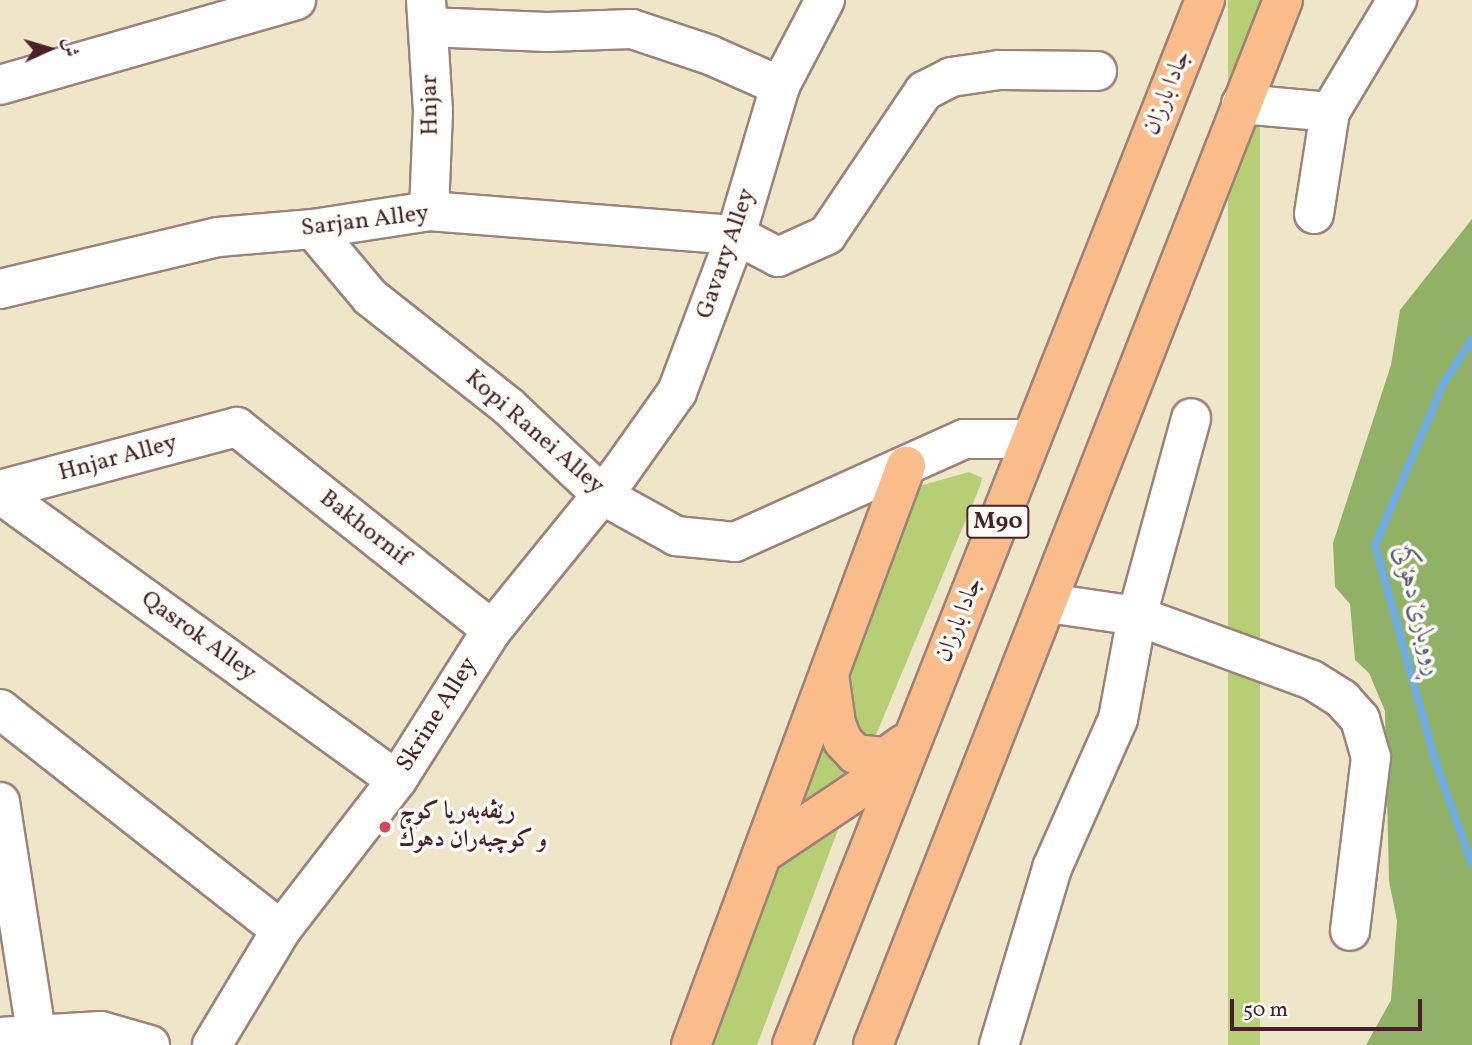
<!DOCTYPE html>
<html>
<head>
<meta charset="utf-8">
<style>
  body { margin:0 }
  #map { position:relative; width:1472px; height:1045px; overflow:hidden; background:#efe6ca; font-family:Vollkorn,Amiri,serif }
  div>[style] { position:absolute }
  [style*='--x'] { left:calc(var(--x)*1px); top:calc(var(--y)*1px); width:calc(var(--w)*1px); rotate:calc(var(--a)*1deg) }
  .green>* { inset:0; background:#b7cf74; transform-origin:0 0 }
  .forest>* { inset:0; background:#91b266 }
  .stream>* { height:8px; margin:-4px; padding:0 4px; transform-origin:4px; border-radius:4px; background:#6face1 }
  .roads { filter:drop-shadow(2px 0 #9c827a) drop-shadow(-2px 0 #9c827a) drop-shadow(0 2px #9c827a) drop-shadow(0 -2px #9c827a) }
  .minor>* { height:38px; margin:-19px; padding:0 19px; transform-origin:19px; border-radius:19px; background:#fff }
  .major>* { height:38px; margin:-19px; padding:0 19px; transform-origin:19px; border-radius:19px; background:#fabc8b }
  .highway>* { height:38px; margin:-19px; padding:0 19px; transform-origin:19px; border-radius:19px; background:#fabc8b }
  .dots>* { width:19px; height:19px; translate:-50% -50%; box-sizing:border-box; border:4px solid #fdfcf7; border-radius:50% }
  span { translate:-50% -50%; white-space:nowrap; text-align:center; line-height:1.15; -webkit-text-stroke:7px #fdfcf7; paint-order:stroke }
  .shield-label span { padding:2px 5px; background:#fdfcf7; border:2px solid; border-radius:5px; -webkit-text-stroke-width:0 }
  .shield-label { font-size:23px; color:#4a1f2b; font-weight:700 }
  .street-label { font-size:24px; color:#4a1f2b }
  .poi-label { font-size:24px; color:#4a1f2b; font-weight:700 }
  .left { translate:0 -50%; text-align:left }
  .water-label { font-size:26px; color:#595774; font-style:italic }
  .north { position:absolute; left:14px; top:14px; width:70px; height:70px; -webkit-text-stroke:5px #fdfcf7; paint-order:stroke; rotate:86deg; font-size:19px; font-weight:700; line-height:28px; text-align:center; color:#4a1f2b }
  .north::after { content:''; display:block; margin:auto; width:24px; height:32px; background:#4a1f2b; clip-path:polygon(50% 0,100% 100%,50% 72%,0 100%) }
  .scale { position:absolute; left:1230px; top:999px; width:192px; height:32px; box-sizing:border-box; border:4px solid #4a1f2b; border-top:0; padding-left:9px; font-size:21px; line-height:24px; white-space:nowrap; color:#4a1f2b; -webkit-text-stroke:5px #fdfcf7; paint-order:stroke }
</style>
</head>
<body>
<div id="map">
  <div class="green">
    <div style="left:1228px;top:0;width:32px;height:1124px"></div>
    <div style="clip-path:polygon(969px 472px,982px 478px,980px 486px,868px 754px,834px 692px,919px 486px)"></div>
    <div style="clip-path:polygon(828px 685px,864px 760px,774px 840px)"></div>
    <div style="clip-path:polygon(850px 798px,757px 1045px,698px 1045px,766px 855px)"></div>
  </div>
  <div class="forest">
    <div style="clip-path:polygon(1472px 219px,1472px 1045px,1366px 1045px,1391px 1000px,1397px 921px,1389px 881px,1385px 711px,1369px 673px,1355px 660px,1350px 604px,1335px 587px,1333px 543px,1391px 365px,1400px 310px)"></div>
  </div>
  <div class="stream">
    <div style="--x:1472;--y:339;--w:54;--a:122.8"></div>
    <div style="--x:1443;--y:384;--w:175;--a:112.9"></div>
    <div style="--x:1375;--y:545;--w:226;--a:74.4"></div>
    <div style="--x:1436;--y:763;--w:107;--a:70.4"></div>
  </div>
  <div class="roads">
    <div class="minor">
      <div style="--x:426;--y:0;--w:112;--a:86.4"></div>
      <div style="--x:433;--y:112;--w:99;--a:92.3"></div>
      <div style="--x:428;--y:27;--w:119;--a:2.4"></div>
      <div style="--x:547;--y:32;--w:85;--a:-2"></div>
      <div style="--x:632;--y:29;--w:82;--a:18.4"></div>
      <div style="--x:710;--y:55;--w:77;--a:23.9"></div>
      <div style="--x:0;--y:85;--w:308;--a:-16"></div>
      <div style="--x:1241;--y:104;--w:89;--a:5.1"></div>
      <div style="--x:1314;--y:214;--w:103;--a:-81.1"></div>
      <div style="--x:1330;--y:112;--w:131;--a:-59.1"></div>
      <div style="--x:313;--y:229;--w:89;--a:50"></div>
      <div style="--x:370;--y:297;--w:176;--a:38.3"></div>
      <div style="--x:508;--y:406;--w:129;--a:43.4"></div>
      <div style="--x:602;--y:495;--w:85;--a:29"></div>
      <div style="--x:676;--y:536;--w:59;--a:5.8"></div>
      <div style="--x:735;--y:542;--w:251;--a:-24.2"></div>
      <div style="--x:964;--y:439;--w:67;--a:0"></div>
      <div style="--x:0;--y:289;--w:224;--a:-13.4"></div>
      <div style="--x:218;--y:237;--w:95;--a:-4.8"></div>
      <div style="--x:313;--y:229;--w:117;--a:-8.8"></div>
      <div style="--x:429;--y:211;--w:308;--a:4.5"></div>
      <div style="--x:736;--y:235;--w:47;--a:27.6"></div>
      <div style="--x:778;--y:257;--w:54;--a:-24.2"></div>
      <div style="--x:827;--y:235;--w:174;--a:-56"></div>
      <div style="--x:924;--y:91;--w:30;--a:-27"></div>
      <div style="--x:951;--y:77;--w:49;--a:-8.3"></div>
      <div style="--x:999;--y:70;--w:98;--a:0.6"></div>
      <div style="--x:0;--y:490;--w:245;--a:-14.9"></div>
      <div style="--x:237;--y:427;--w:326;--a:38.5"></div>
      <div style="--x:0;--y:494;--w:489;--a:35.8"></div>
      <div style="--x:1048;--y:603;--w:90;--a:8.3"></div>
      <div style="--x:1137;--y:616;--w:186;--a:20.1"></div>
      <div style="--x:1312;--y:680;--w:36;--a:32"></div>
      <div style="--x:1342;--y:699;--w:27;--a:48"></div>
      <div style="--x:1360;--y:719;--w:40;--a:74"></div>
      <div style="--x:1371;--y:757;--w:175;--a:96.9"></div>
      <div style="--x:0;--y:709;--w:357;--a:38.2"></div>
      <div style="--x:0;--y:802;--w:234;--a:81.1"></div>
      <div style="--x:0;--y:1037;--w:101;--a:-3.4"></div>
      <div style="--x:101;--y:1031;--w:51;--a:15.9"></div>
      <div style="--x:212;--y:1045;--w:134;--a:-59"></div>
      <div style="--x:281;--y:930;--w:190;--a:-52.3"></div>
      <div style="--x:397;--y:780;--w:178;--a:-57.7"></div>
      <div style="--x:492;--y:630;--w:200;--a:-50.9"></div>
      <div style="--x:618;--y:475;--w:102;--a:-54.6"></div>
      <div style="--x:677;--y:392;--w:168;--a:-69.4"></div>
      <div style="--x:736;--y:235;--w:155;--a:-73.5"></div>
      <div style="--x:780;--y:86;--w:97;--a:-62.4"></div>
      <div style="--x:999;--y:1045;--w:185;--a:-73.3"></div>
      <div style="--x:1052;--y:868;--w:163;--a:-66.1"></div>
      <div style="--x:1118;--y:719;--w:105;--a:-79.5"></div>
      <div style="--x:1137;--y:616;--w:205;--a:-74.7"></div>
    </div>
    <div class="major">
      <div style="--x:691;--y:1045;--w:618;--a:-69.63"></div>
    </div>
    <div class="highway">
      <div style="--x:829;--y:674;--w:50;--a:82"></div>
      <div style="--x:836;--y:724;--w:18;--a:68"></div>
      <div style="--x:843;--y:741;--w:18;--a:47"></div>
      <div style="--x:855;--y:754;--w:31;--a:6"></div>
      <div style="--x:886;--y:757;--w:22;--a:-36"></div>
      <div style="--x:762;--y:854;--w:119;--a:-33.7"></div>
      <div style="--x:861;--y:788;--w:58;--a:-43.6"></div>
      <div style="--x:792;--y:1045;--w:1124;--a:-68.44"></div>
      <div style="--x:873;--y:1045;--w:1123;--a:-68.58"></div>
    </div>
  </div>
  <div class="dots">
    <div style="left:385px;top:827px;background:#d1495b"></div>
  </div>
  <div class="shield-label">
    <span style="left:998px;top:522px">M90</span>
  </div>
  <div class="street-label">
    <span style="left:1168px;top:93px;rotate:-68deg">جادا بارزان</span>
    <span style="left:431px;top:105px;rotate:-91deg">Hnjar</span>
    <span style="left:365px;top:222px;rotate:-7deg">Sarjan Alley</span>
    <span style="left:727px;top:254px;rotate:-71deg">Gavary Alley</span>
    <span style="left:534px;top:433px;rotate:41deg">Kopi Ranei Alley</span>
    <span style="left:118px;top:459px;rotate:-15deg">Hnjar Alley</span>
    <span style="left:364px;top:529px;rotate:38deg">Bakhornif</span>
    <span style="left:960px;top:620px;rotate:-68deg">جادا بارزان</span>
    <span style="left:198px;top:637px;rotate:36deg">Qasrok Alley</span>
    <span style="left:438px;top:715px;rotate:-58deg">Skrine Alley</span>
  </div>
  <div class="poi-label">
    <span class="left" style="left:399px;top:827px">رێڤه‌به‌ریا كوچ<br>و كوچبه‌ران دهوك</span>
  </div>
  <div class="water-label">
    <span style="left:1417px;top:611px;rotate:76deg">ڕووبارێ دهۆكێ</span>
  </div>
  <div class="north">ش</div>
  <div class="scale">50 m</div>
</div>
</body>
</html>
